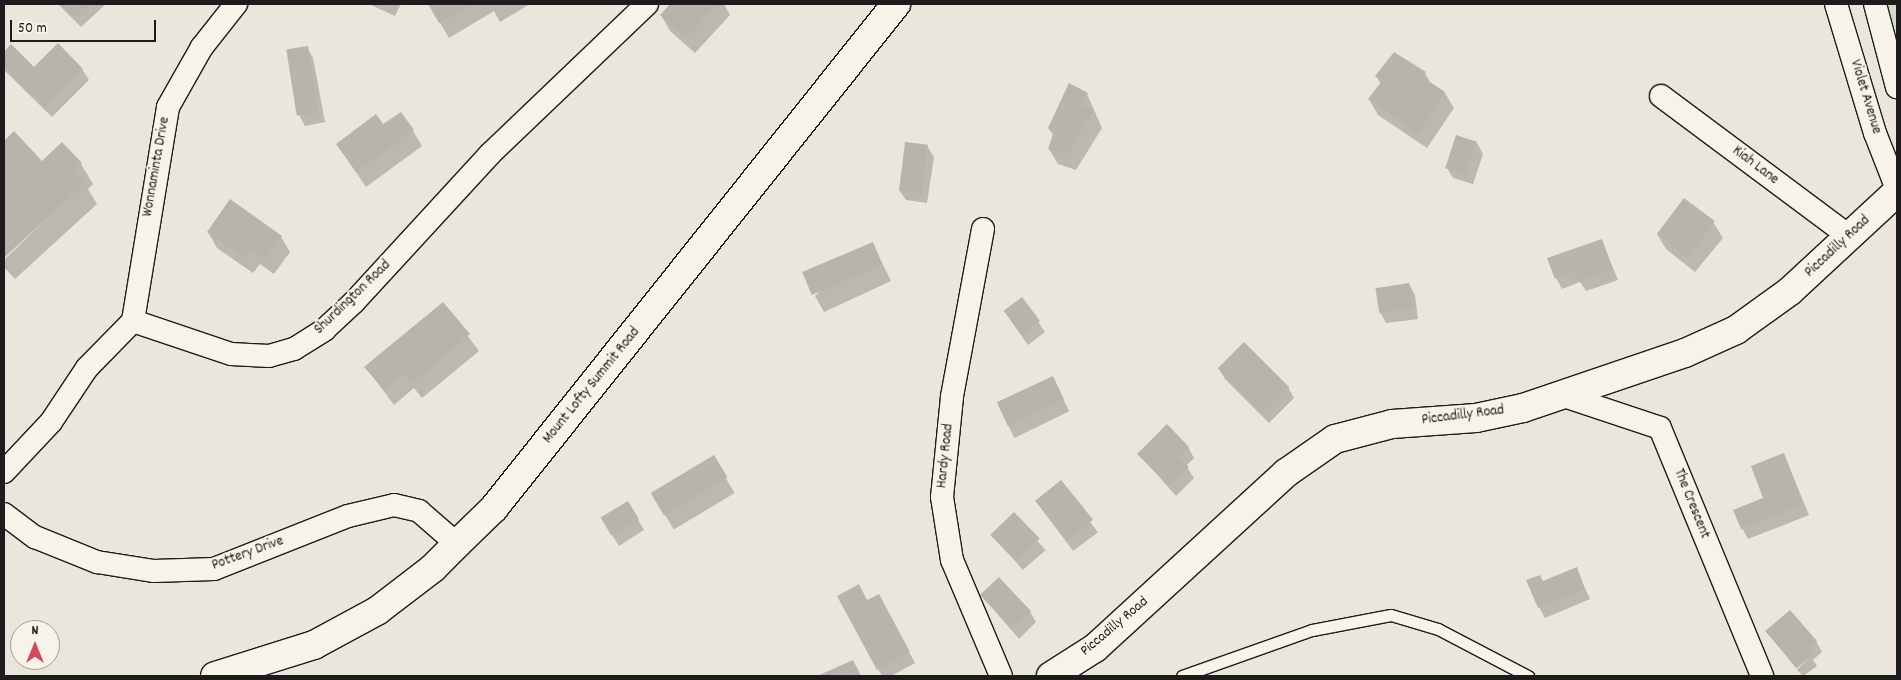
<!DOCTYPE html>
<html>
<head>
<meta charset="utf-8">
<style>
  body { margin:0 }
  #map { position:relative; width:1901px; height:680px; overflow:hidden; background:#eae6dc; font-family:Dekko,sans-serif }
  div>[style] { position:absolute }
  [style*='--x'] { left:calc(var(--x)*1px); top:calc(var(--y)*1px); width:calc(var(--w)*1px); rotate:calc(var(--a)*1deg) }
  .built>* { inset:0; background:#dad7ce }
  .shadow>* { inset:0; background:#0003; transform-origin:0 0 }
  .building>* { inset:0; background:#b6b4ac; transform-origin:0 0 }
  .roads { filter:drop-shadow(1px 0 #1c1c1c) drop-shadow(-1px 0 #1c1c1c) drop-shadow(0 1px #1c1c1c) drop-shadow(0 -1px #1c1c1c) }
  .lane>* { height:11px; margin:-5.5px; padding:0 5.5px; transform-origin:5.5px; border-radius:5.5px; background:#f7f3e8 }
  .street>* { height:22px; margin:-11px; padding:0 11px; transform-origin:11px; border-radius:11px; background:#f7f3e8 }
  .secondary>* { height:28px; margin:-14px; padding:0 14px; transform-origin:14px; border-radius:14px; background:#f7f3e8 }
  span { translate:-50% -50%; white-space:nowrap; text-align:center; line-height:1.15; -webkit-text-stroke:4px #f7f3e8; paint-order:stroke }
  .street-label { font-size:15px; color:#1c1c1c }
  .frame { position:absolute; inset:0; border:5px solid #1c1c1c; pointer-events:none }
  .north { position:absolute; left:10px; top:620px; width:50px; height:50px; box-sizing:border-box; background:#f7f3e8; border:1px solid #9f9d96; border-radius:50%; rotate:0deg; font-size:14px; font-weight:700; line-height:20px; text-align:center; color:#1c1c1c }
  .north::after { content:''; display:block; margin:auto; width:18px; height:22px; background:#d1495b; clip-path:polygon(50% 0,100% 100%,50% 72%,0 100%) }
  .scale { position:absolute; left:10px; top:20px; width:146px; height:22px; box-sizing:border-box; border:2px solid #1c1c1c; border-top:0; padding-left:6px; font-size:15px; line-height:18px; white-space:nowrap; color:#1c1c1c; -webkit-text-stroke:4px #f7f3e8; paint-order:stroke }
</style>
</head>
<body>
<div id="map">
  <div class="built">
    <div style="clip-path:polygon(1875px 4px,1897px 4px,1897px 87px)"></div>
  </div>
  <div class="shadow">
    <div style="clip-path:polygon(58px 4px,106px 4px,81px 27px)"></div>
    <div style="clip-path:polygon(369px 4px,401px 4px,395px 16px)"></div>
    <div style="clip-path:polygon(429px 4px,530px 4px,500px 22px,494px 11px,449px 38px)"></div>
    <div style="clip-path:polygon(672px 4px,724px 4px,730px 15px,695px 53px,670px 31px,661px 15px)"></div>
    <div style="clip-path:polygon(11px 46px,34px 69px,82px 69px,89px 80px,52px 117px,4px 70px,4px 53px)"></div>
    <div style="clip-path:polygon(307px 47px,313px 58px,325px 122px,305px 126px,299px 115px,288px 51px)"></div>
    <div style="clip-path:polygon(1425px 73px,1431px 84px,1445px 93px,1454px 108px,1427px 148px,1378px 115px,1369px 99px,1381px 84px,1376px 76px)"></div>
    <div style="clip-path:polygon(1087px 94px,1102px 128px,1076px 170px,1058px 164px,1049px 149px,1054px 136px,1049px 128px)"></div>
    <div style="clip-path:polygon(383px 126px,413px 131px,422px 146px,366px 187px,337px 144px)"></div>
    <div style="clip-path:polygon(14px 133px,42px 163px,62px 143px,81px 164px,93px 184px,88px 189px,97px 204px,15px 279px,4px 267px,4px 260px,84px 182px,4px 257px,4px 142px)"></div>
    <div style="clip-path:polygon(1477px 143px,1483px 154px,1473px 184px,1453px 178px,1447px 168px)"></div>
    <div style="clip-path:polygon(927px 146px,934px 157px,927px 203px,906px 200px,899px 190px)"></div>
    <div style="clip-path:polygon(1684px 199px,1713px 222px,1723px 238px,1695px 272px,1666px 249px,1657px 234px)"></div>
    <div style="clip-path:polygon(208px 232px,281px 237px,290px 252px,274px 274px,260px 264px,253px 273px,217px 248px)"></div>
    <div style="clip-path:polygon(1601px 240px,1618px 280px,1586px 291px,1580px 282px,1562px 289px,1556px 278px)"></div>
    <div style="clip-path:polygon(872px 243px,891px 281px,824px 312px,815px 296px)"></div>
    <div style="clip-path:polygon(1409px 284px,1415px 295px,1418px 319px,1386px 323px,1380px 312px)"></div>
    <div style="clip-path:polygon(1022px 298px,1045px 332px,1028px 345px,1011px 321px)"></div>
    <div style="clip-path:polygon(443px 303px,479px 351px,422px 398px,414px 388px,394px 405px,366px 367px)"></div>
    <div style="clip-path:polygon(1219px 369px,1288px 387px,1294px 398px,1269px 423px,1225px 379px)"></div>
    <div style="left:1053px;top:378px;width:37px;height:61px;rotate:64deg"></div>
    <div style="clip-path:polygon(1188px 447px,1194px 458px,1186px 466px,1194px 478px,1176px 496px,1139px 454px)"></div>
    <div style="clip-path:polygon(1783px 454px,1809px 515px,1748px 539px,1742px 528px,1765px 499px)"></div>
    <div style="left:713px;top:457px;width:42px;height:71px;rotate:59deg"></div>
    <div style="left:1060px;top:482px;width:63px;height:31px;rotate:53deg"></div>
    <div style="left:1014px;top:514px;width:48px;height:30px;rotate:49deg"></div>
    <div style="clip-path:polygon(602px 519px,638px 520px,644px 530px,619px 546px)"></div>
    <div style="clip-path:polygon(1576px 569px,1590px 599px,1545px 618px,1539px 607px)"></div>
    <div style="clip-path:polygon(981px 595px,1030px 612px,1036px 622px,1019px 639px)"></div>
    <div style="clip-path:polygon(838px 597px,884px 606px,915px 663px,891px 676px,882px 676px)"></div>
    <div style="clip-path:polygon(1767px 632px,1816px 641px,1822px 652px,1813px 660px,1817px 666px,1803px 676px,1797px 670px,1812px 654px,1796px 668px)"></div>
  </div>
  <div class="building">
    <div style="clip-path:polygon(61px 4px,89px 4px,74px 17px)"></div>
    <div style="clip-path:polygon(428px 4px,472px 4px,439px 23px)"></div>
    <div style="clip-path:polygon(670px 4px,717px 4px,686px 38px,660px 15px)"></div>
    <div style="clip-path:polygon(58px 43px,83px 69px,45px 107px,4px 67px,4px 52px,11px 44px,34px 67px)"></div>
    <div style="left:308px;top:46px;width:67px;height:22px;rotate:81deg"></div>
    <div style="clip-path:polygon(1394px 52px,1426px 72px,1421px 76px,1445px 92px,1418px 133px,1368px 99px,1382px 81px,1375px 76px)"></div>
    <div style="clip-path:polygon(1069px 83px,1088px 93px,1082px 105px,1093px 111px,1067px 155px,1048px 149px,1053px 134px,1048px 128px)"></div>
    <div style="clip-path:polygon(401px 112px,414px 130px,356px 172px,336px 144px,376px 114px,383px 124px)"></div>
    <div style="clip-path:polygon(14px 131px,42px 161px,62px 142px,82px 163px,74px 170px,86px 182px,4px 258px,4px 141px)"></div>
    <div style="left:1456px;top:135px;width:22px;height:35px;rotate:18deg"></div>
    <div style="left:905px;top:142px;width:23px;height:49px;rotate:7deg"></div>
    <div style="left:1684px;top:198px;width:38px;height:45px;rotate:37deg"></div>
    <div style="clip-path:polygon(230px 199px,282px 236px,265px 259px,251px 249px,244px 258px,207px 232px)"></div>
    <div style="clip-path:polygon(1602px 239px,1613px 269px,1579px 281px,1575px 271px,1555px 279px,1547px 258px)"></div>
    <div style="left:873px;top:242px;width:25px;height:77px;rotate:67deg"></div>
    <div style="left:1409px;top:283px;width:25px;height:34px;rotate:81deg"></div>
    <div style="left:1022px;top:297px;width:30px;height:23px;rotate:53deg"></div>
    <div style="clip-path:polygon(443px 302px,470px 334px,412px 383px,404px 373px,384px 390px,364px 367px)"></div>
    <div style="left:1244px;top:342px;width:64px;height:37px;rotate:45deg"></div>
    <div style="left:1053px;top:376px;width:26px;height:62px;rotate:65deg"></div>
    <div style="clip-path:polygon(1167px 424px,1189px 447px,1178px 457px,1189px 467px,1169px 486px,1137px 454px)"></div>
    <div style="clip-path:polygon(1784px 453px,1804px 504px,1741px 529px,1733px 510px,1763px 498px,1751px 466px)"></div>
    <div style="left:714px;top:455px;width:26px;height:74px;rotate:59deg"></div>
    <div style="left:1061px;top:480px;width:51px;height:33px;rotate:51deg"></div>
    <div style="left:628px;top:501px;width:21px;height:32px;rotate:59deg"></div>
    <div style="left:1014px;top:512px;width:37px;height:33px;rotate:46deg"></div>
    <div style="clip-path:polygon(1577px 567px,1585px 589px,1538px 608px,1526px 580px,1540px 575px,1543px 581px)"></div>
    <div style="left:999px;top:577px;width:47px;height:26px;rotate:47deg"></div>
    <div style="clip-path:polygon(859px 584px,867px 600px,879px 594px,910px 652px,877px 670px,837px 596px)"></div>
    <div style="clip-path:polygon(1790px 610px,1817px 641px,1807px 650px,1812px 655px,1797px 668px,1765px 631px)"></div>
    <div style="clip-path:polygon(853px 660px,861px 676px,817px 676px)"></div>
  </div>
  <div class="roads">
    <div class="lane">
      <div style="--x:1182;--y:676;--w:138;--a:-19.5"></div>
      <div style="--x:1312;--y:630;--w:80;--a:-10.8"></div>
      <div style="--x:1391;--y:615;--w:49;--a:16.6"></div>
      <div style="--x:1438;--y:629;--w:102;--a:27.6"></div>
    </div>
    <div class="street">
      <div style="--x:1836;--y:4;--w:135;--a:73.2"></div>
      <div style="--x:1875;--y:133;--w:60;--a:68.6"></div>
      <div style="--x:1875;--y:4;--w:86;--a:75.2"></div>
      <div style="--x:1661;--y:96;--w:234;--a:36.7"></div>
      <div style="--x:983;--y:229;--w:171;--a:100.5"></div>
      <div style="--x:952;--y:397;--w:100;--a:95.7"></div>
      <div style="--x:942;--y:497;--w:64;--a:81"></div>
      <div style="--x:952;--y:560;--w:126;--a:67.1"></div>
      <div style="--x:133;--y:321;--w:103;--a:18.6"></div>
      <div style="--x:231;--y:354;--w:38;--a:3"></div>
      <div style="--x:269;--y:356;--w:26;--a:-16"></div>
      <div style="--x:294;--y:349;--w:36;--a:-32"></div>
      <div style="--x:324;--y:330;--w:41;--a:-43"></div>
      <div style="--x:354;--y:302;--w:201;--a:-47.4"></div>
      <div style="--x:490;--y:154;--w:217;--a:-43.7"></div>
      <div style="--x:133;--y:321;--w:217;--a:-80.7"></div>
      <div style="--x:168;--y:107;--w:69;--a:-60.5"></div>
      <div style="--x:202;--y:47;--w:55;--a:-51.7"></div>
      <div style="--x:1561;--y:395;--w:104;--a:18.4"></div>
      <div style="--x:1660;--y:428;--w:268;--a:67.6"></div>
      <div style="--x:4;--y:472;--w:69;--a:-46.8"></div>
      <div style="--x:51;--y:422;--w:65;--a:-56.3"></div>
      <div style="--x:87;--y:368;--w:66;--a:-45.6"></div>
      <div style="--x:4;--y:514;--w:39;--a:37"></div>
      <div style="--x:35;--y:537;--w:67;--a:22"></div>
      <div style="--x:97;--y:562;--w:58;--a:9"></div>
      <div style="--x:154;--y:571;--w:60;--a:-1.9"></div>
      <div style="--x:214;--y:569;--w:144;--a:-21.6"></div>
      <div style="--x:348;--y:516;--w:47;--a:-13.4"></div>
      <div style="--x:394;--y:505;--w:26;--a:13"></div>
      <div style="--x:419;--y:511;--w:50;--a:41"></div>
    </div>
    <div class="secondary">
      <div style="--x:215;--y:676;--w:104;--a:-17.4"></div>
      <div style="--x:314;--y:645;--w:72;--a:-28.4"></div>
      <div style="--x:377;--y:611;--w:71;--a:-37.5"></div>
      <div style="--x:433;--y:568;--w:34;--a:-45"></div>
      <div style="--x:457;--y:544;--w:52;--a:-44.2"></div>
      <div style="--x:494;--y:508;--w:645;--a:-51.42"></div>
      <div style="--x:1051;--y:676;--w:52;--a:-32.5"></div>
      <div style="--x:1095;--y:648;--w:259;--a:-42.5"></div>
      <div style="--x:1286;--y:473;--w:60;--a:-34.8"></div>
      <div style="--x:1335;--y:439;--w:59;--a:-14.7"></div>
      <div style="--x:1392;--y:424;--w:84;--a:-4.1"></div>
      <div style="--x:1476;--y:418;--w:48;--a:-12"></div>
      <div style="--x:1523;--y:408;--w:171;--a:-18.8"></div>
      <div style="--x:1685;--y:353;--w:56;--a:-24.3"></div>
      <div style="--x:1736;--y:330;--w:67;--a:-35.8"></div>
      <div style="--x:1790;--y:291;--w:146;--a:-42.8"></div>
    </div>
  </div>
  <div class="street-label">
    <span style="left:1865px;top:97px;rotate:73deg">Violet Avenue</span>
    <span style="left:1755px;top:166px;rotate:37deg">Kiah Lane</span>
    <span style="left:157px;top:167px;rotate:-80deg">Wonnaminta Drive</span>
    <span style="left:1838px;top:247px;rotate:-43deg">Piccadilly Road</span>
    <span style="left:353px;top:298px;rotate:-44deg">Shurdington Road</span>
    <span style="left:592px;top:386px;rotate:-51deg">Mount Lofty Summit Road</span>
    <span style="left:1463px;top:416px;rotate:-7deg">Piccadilly Road</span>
    <span style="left:946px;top:456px;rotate:-84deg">Hardy Road</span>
    <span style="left:1691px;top:504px;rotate:68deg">The Crescent</span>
    <span style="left:248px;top:554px;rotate:-20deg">Pottery Drive</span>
    <span style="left:1115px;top:627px;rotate:-40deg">Piccadilly Road</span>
  </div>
  <div class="frame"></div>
  <div class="north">N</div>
  <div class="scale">50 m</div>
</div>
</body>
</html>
